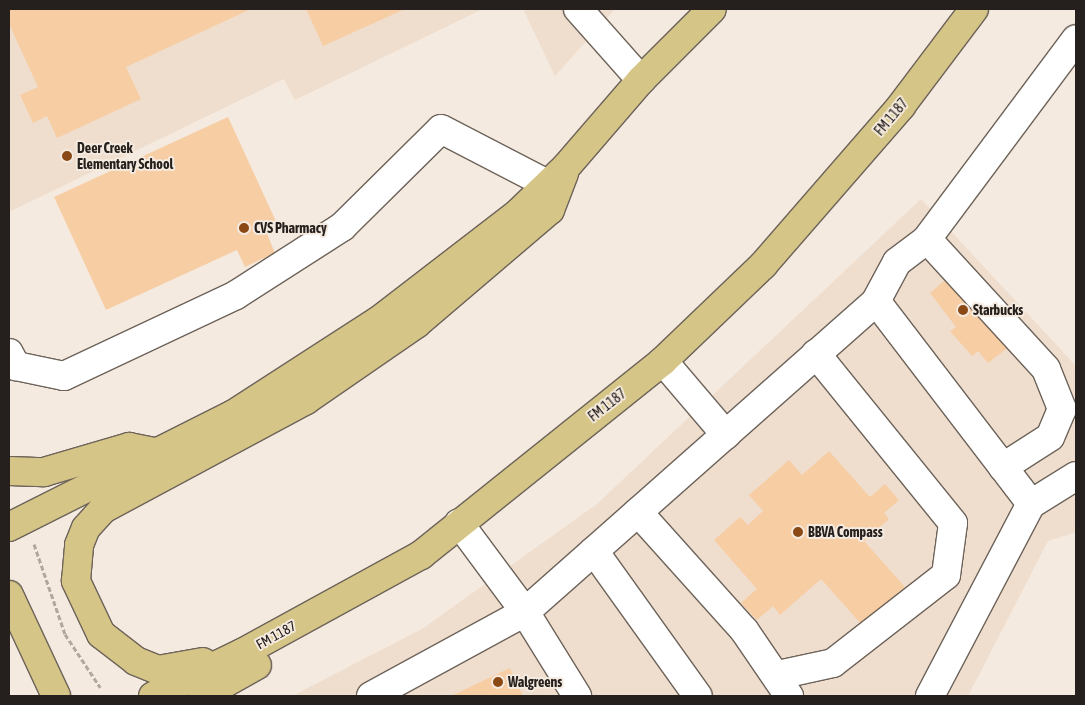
<!DOCTYPE html>
<html>
<head>
<meta charset="utf-8">
<style>
  body { margin:0 }
  #map { position:relative; width:1085px; height:705px; overflow:hidden; background:#f5eadf; font-family:"Asap Condensed",sans-serif }
  div>[style] { position:absolute }
  [style*='--x'] { left:calc(var(--x)*1px); top:calc(var(--y)*1px); width:calc(var(--w)*1px); rotate:calc(var(--a)*1deg) }
  .built>* { inset:0; background:#efdece }
  .building>* { inset:0; background:#f7cda4 }
  .path>* { height:3px; margin-top:-1.5px; transform-origin:0; background:repeating-linear-gradient(90deg,#b0a79f 0 5px,transparent 0 7.5px) }
  .roads { filter:drop-shadow(1px 0 #6d635a) drop-shadow(-1px 0 #6d635a) drop-shadow(0 1px #6d635a) drop-shadow(0 -1px #6d635a) }
  .minor>* { height:28px; margin:-14px; padding:0 14px; transform-origin:14px; border-radius:14px; background:#fff }
  .major>* { height:28px; margin:-14px; padding:0 14px; transform-origin:14px; border-radius:14px; background:#d5c586 }
  .dots>* { width:14px; height:14px; translate:-50% -50%; box-sizing:border-box; border:2px solid #f5eadf; border-radius:50% }
  span { translate:-50% -50%; white-space:nowrap; text-align:center; line-height:1.15; -webkit-text-stroke:4px #f5eadf; paint-order:stroke }
  .street-label { font-size:14px; color:#25201d }
  .poi-label { font-size:14px; color:#25201d; font-weight:700 }
  .left { translate:0 -50%; text-align:left }
  .frame { position:absolute; inset:0; border:10px solid #25201d; pointer-events:none }
</style>
</head>
<body>
<div id="map">
  <div class="built">
    <div style="clip-path:polygon(9px 9px,483px 9px,295px 100px,284px 79px,9px 212px)"></div>
    <div style="clip-path:polygon(523px 9px,615px 9px,555px 76px)"></div>
    <div style="clip-path:polygon(921px 199px,1076px 366px,1076px 532px,1048px 541px,968px 696px,292px 696px,422px 629px,597px 504px)"></div>
  </div>
  <div class="building">
    <div style="clip-path:polygon(9px 9px,251px 9px,126px 67px,141px 99px,57px 138px,47px 116px,33px 123px,20px 95px,38px 87px,9px 24px)"></div>
    <div style="clip-path:polygon(306px 9px,405px 9px,323px 46px)"></div>
    <div style="clip-path:polygon(228px 117px,279px 228px,267px 234px,275px 253px,245px 267px,237px 250px,106px 310px,54px 197px)"></div>
    <div style="clip-path:polygon(951px 275px,1014px 343px,988px 363px,978px 351px,972px 356px,950px 331px,956px 327px,930px 293px)"></div>
    <div style="clip-path:polygon(829px 451px,870px 497px,885px 484px,899px 500px,884px 513px,889px 519px,864px 541px,905px 587px,862px 625px,821px 579px,780px 615px,773px 606px,757px 620px,741px 603px,757px 589px,714px 540px,740px 517px,748px 525px,763px 511px,749px 495px,789px 460px,802px 475px)"></div>
    <div style="clip-path:polygon(510px 668px,523px 696px,451px 696px)"></div>
  </div>
  <div class="path">
    <div style="--x:34;--y:544;--w:95;--a:71"></div>
    <div style="--x:65;--y:634;--w:64;--a:56.6"></div>
  </div>
  <div class="roads">
    <div class="minor">
      <div style="--x:578;--y:9;--w:95;--a:48.4"></div>
      <div style="--x:927;--y:239;--w:176;--a:47.5"></div>
      <div style="--x:1046;--y:369;--w:43;--a:68.2"></div>
      <div style="--x:1062;--y:409;--w:30;--a:113"></div>
      <div style="--x:1050;--y:437;--w:56;--a:147.4"></div>
      <div style="--x:876;--y:301;--w:255;--a:52.6"></div>
      <div style="--x:1031;--y:504;--w:53;--a:-31.9"></div>
      <div style="--x:9;--y:353;--w:15;--a:62"></div>
      <div style="--x:16;--y:366;--w:49;--a:11.8"></div>
      <div style="--x:64;--y:376;--w:190;--a:-25.2"></div>
      <div style="--x:236;--y:295;--w:126;--a:-32.7"></div>
      <div style="--x:342;--y:227;--w:139;--a:-44.7"></div>
      <div style="--x:441;--y:129;--w:119;--a:27.4"></div>
      <div style="--x:663;--y:361;--w:97;--a:49.6"></div>
      <div style="--x:638;--y:512;--w:159;--a:48.1"></div>
      <div style="--x:744;--y:630;--w:80;--a:55.7"></div>
      <div style="--x:459;--y:523;--w:111;--a:53.4"></div>
      <div style="--x:525;--y:612;--w:469;--a:-41.5"></div>
      <div style="--x:876;--y:301;--w:44;--a:-61.7"></div>
      <div style="--x:897;--y:262;--w:38;--a:-37"></div>
      <div style="--x:927;--y:239;--w:249;--a:-53.3"></div>
      <div style="--x:594;--y:551;--w:178;--a:54.4"></div>
      <div style="--x:778;--y:675;--w:56;--a:-12.3"></div>
      <div style="--x:833;--y:663;--w:143;--a:-37.9"></div>
      <div style="--x:946;--y:575;--w:52;--a:-82.3"></div>
      <div style="--x:953;--y:523;--w:218;--a:-129"></div>
      <div style="--x:371;--y:696;--w:175;--a:-28.6"></div>
      <div style="--x:525;--y:612;--w:99;--a:58.2"></div>
      <div style="--x:930;--y:696;--w:217;--a:-62.3"></div>
    </div>
    <div class="major">
      <div style="--x:9;--y:471;--w:35;--a:2"></div>
      <div style="--x:44;--y:472;--w:89;--a:-16.4"></div>
      <div style="--x:129;--y:447;--w:31;--a:11"></div>
      <div style="--x:9;--y:527;--w:252;--a:-26.7"></div>
      <div style="--x:234;--y:414;--w:171;--a:-32.9"></div>
      <div style="--x:378;--y:321;--w:177;--a:-37.6"></div>
      <div style="--x:518;--y:213;--w:66;--a:-43.8"></div>
      <div style="--x:566;--y:167;--w:115;--a:-49.2"></div>
      <div style="--x:641;--y:80;--w:100;--a:-45"></div>
      <div style="--x:9;--y:595;--w:111;--a:65"></div>
      <div style="--x:203;--y:662;--w:46;--a:169.9"></div>
      <div style="--x:158;--y:670;--w:24;--a:-158"></div>
      <div style="--x:136;--y:661;--w:44;--a:-142.4"></div>
      <div style="--x:101;--y:634;--w:59;--a:-115.3"></div>
      <div style="--x:76;--y:581;--w:36;--a:-85"></div>
      <div style="--x:79;--y:545;--w:18;--a:-68"></div>
      <div style="--x:86;--y:528;--w:25;--a:-48"></div>
      <div style="--x:103;--y:509;--w:230;--a:-28.2"></div>
      <div style="--x:306;--y:400;--w:134;--a:-34.6"></div>
      <div style="--x:416;--y:324;--w:176;--a:-40.4"></div>
      <div style="--x:550;--y:210;--w:39;--a:-69"></div>
      <div style="--x:153;--y:696;--w:99;--a:-25.8"></div>
      <div style="--x:242;--y:653;--w:204;--a:-28.7"></div>
      <div style="--x:421;--y:555;--w:310;--a:-38.7"></div>
      <div style="--x:663;--y:361;--w:139;--a:-43.8"></div>
      <div style="--x:763;--y:265;--w:211;--a:-49"></div>
      <div style="--x:901;--y:106;--w:121;--a:-53"></div>
      <div style="--x:202;--y:696;--w:63;--a:-29.4"></div>
    </div>
  </div>
  <div class="dots">
    <div style="left:67px;top:156px;background:#8a4915"></div>
    <div style="left:244px;top:228px;background:#8a4915"></div>
    <div style="left:963px;top:310px;background:#8a4915"></div>
    <div style="left:798px;top:532px;background:#8a4915"></div>
    <div style="left:498px;top:682px;background:#8a4915"></div>
  </div>
  <div class="street-label">
    <span style="left:891px;top:117px;rotate:-50deg">FM 1187</span>
    <span style="left:607px;top:405px;rotate:-38deg">FM 1187</span>
    <span style="left:276px;top:635px;rotate:-29deg">FM 1187</span>
  </div>
  <div class="poi-label">
    <span class="left" style="left:77px;top:156px">Deer Creek<br>Elementary School</span>
    <span class="left" style="left:254px;top:228px">CVS Pharmacy</span>
    <span class="left" style="left:973px;top:310px">Starbucks</span>
    <span class="left" style="left:808px;top:532px">BBVA Compass</span>
    <span class="left" style="left:508px;top:682px">Walgreens</span>
  </div>
  <div class="frame"></div>
</div>
</body>
</html>
